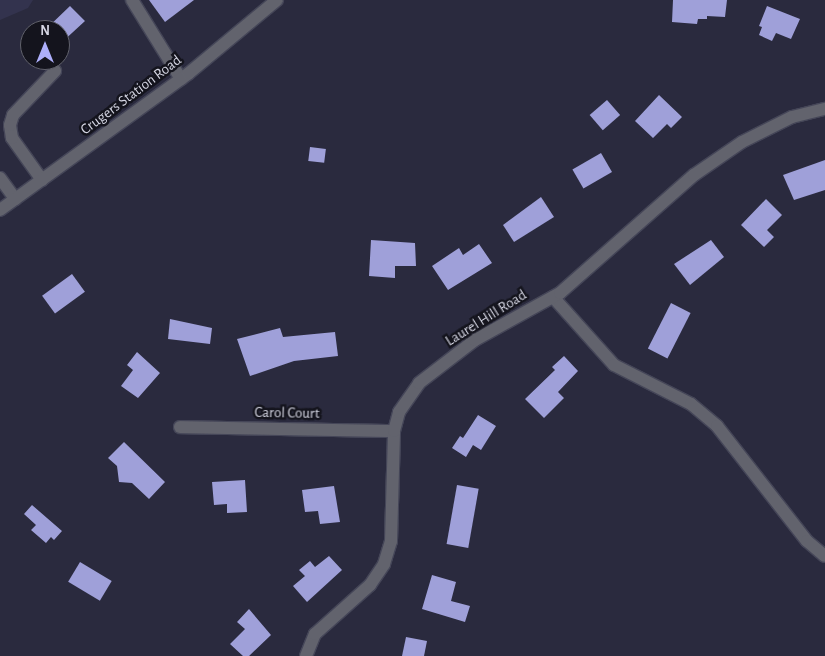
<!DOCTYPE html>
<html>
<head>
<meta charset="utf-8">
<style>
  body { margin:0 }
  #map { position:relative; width:825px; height:656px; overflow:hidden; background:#2a2a3e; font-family:"Alegreya Sans",sans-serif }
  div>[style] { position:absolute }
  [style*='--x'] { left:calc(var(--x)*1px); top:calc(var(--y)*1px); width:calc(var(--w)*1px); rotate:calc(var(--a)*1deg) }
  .built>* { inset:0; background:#33334e }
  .building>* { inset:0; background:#9fa0d9; transform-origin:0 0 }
  .roads { filter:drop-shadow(1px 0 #454658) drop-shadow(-1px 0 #454658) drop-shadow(0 1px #454658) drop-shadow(0 -1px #454658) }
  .minor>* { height:12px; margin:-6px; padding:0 6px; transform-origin:6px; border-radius:6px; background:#62636d }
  span { translate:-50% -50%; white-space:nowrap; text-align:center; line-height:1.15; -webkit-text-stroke:5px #14141d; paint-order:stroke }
  .street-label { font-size:15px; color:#d5d6e3 }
  .north { position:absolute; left:20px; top:20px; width:50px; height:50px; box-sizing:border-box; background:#14141d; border:1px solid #61626c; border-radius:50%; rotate:0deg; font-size:14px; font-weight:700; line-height:20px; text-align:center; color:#d5d6e3 }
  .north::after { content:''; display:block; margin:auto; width:18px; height:22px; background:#adaffb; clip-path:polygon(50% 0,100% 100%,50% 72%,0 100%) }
</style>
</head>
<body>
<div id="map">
  <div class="built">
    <div style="clip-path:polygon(0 0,33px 0,28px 8px,0 20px)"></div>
  </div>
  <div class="building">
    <div style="clip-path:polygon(149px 0,194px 0,165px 22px)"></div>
    <div style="clip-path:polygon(673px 0,727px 0,725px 17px,707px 16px,707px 19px,698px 19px,697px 24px,672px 22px)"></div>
    <div style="clip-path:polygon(70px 6px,85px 21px,60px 44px,60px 30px,45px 30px)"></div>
    <div style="clip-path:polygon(767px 6px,800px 19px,791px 39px,776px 33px,772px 41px,759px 35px,762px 27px,759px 26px)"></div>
    <div style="clip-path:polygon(659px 95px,682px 117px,671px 128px,667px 124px,653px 138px,635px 121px)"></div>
    <div style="left:607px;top:100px;width:20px;height:23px;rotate:49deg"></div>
    <div style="left:310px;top:147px;width:16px;height:14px;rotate:7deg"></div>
    <div style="left:601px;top:153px;width:22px;height:33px;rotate:60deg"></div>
    <div style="clip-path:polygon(825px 160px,825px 190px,794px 200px,783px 175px)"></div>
    <div style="clip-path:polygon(541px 197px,554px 217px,514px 242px,503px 225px)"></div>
    <div style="clip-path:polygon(766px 199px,782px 215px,767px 230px,774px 237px,764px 247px,741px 225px)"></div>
    <div style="clip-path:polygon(371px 240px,415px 243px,416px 266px,395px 266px,395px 278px,369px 276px)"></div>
    <div style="clip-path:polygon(711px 240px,724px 257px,690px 285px,674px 264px)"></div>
    <div style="clip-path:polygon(479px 244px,492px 263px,448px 290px,432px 266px,459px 248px,463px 255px)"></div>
    <div style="left:72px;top:274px;width:22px;height:37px;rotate:54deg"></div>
    <div style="left:671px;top:303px;width:22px;height:51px;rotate:27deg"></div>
    <div style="clip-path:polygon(170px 319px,212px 328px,210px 344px,168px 339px)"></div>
    <div style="clip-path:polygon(280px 328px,283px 337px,335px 332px,338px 356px,294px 361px,250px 376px,237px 339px)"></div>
    <div style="clip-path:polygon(137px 352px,160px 373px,138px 398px,121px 386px,133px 370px,127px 365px)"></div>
    <div style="clip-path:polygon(564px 356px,578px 371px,558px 392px,564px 398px,544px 418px,525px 399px,555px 370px,552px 367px)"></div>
    <div style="clip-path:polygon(478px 415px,496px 426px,481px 450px,473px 445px,466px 457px,452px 448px,460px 436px,463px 438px)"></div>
    <div style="clip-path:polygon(124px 442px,165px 482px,149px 499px,132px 483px,119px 482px,117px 466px,108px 458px)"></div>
    <div style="clip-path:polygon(245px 480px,247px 512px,227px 513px,227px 504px,214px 505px,212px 482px)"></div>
    <div style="left:457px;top:485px;width:22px;height:60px;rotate:10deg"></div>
    <div style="clip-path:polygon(334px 486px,340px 522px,320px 524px,318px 511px,305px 512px,302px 490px)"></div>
    <div style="clip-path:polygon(32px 505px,62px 531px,54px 540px,51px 537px,46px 543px,31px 530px,36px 525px,24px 514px)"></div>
    <div style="clip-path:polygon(329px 556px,342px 570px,307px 602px,293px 586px,305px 576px,299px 570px,310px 561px,315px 567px)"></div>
    <div style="left:80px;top:562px;width:37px;height:23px;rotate:31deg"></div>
    <div style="clip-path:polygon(432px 575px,456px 582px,451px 601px,470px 606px,465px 622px,422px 609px)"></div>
    <div style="clip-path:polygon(249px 609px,271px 635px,249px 656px,243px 656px,230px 644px,245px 629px,237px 622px)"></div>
    <div style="clip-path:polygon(406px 637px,427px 641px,424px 656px,402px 656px)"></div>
  </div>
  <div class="roads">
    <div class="minor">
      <div style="--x:132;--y:0;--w:93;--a:58.2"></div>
      <div style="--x:0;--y:178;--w:26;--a:54"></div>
      <div style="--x:42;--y:180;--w:52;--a:-125.5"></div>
      <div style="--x:12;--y:138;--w:13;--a:-99"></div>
      <div style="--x:10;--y:125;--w:10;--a:-73"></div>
      <div style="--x:13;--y:115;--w:61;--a:-46.3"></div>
      <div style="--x:0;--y:210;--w:233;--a:-35.9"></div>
      <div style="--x:189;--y:73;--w:114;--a:-39.7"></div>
      <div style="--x:553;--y:297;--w:91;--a:48.1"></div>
      <div style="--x:614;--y:365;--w:86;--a:26.9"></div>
      <div style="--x:691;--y:404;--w:34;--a:40"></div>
      <div style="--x:717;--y:426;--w:146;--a:52"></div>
      <div style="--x:807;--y:541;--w:23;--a:40"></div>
      <div style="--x:180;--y:427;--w:214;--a:1.1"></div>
      <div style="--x:306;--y:656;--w:24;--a:-68"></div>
      <div style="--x:315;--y:634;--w:74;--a:-41.7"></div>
      <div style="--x:370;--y:585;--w:25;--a:-56"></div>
      <div style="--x:384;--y:564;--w:24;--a:-73"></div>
      <div style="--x:391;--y:541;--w:110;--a:-88.4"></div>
      <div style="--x:394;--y:431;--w:20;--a:-75"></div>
      <div style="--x:399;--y:412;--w:35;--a:-55"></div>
      <div style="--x:419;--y:383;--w:71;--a:-37.5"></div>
      <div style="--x:475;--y:340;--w:97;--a:-28.9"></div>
      <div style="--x:560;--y:293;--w:179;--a:-41.4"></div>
      <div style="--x:694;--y:175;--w:58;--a:-34.5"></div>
      <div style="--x:742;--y:142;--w:56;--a:-26.6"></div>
      <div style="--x:792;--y:117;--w:34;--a:-14"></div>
    </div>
  </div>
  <div class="street-label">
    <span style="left:131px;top:95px;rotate:-37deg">Crugers Station Road</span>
    <span style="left:486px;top:318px;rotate:-32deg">Laurel Hill Road</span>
    <span style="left:287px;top:413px;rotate:1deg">Carol Court</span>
  </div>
  <div class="north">N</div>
</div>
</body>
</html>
